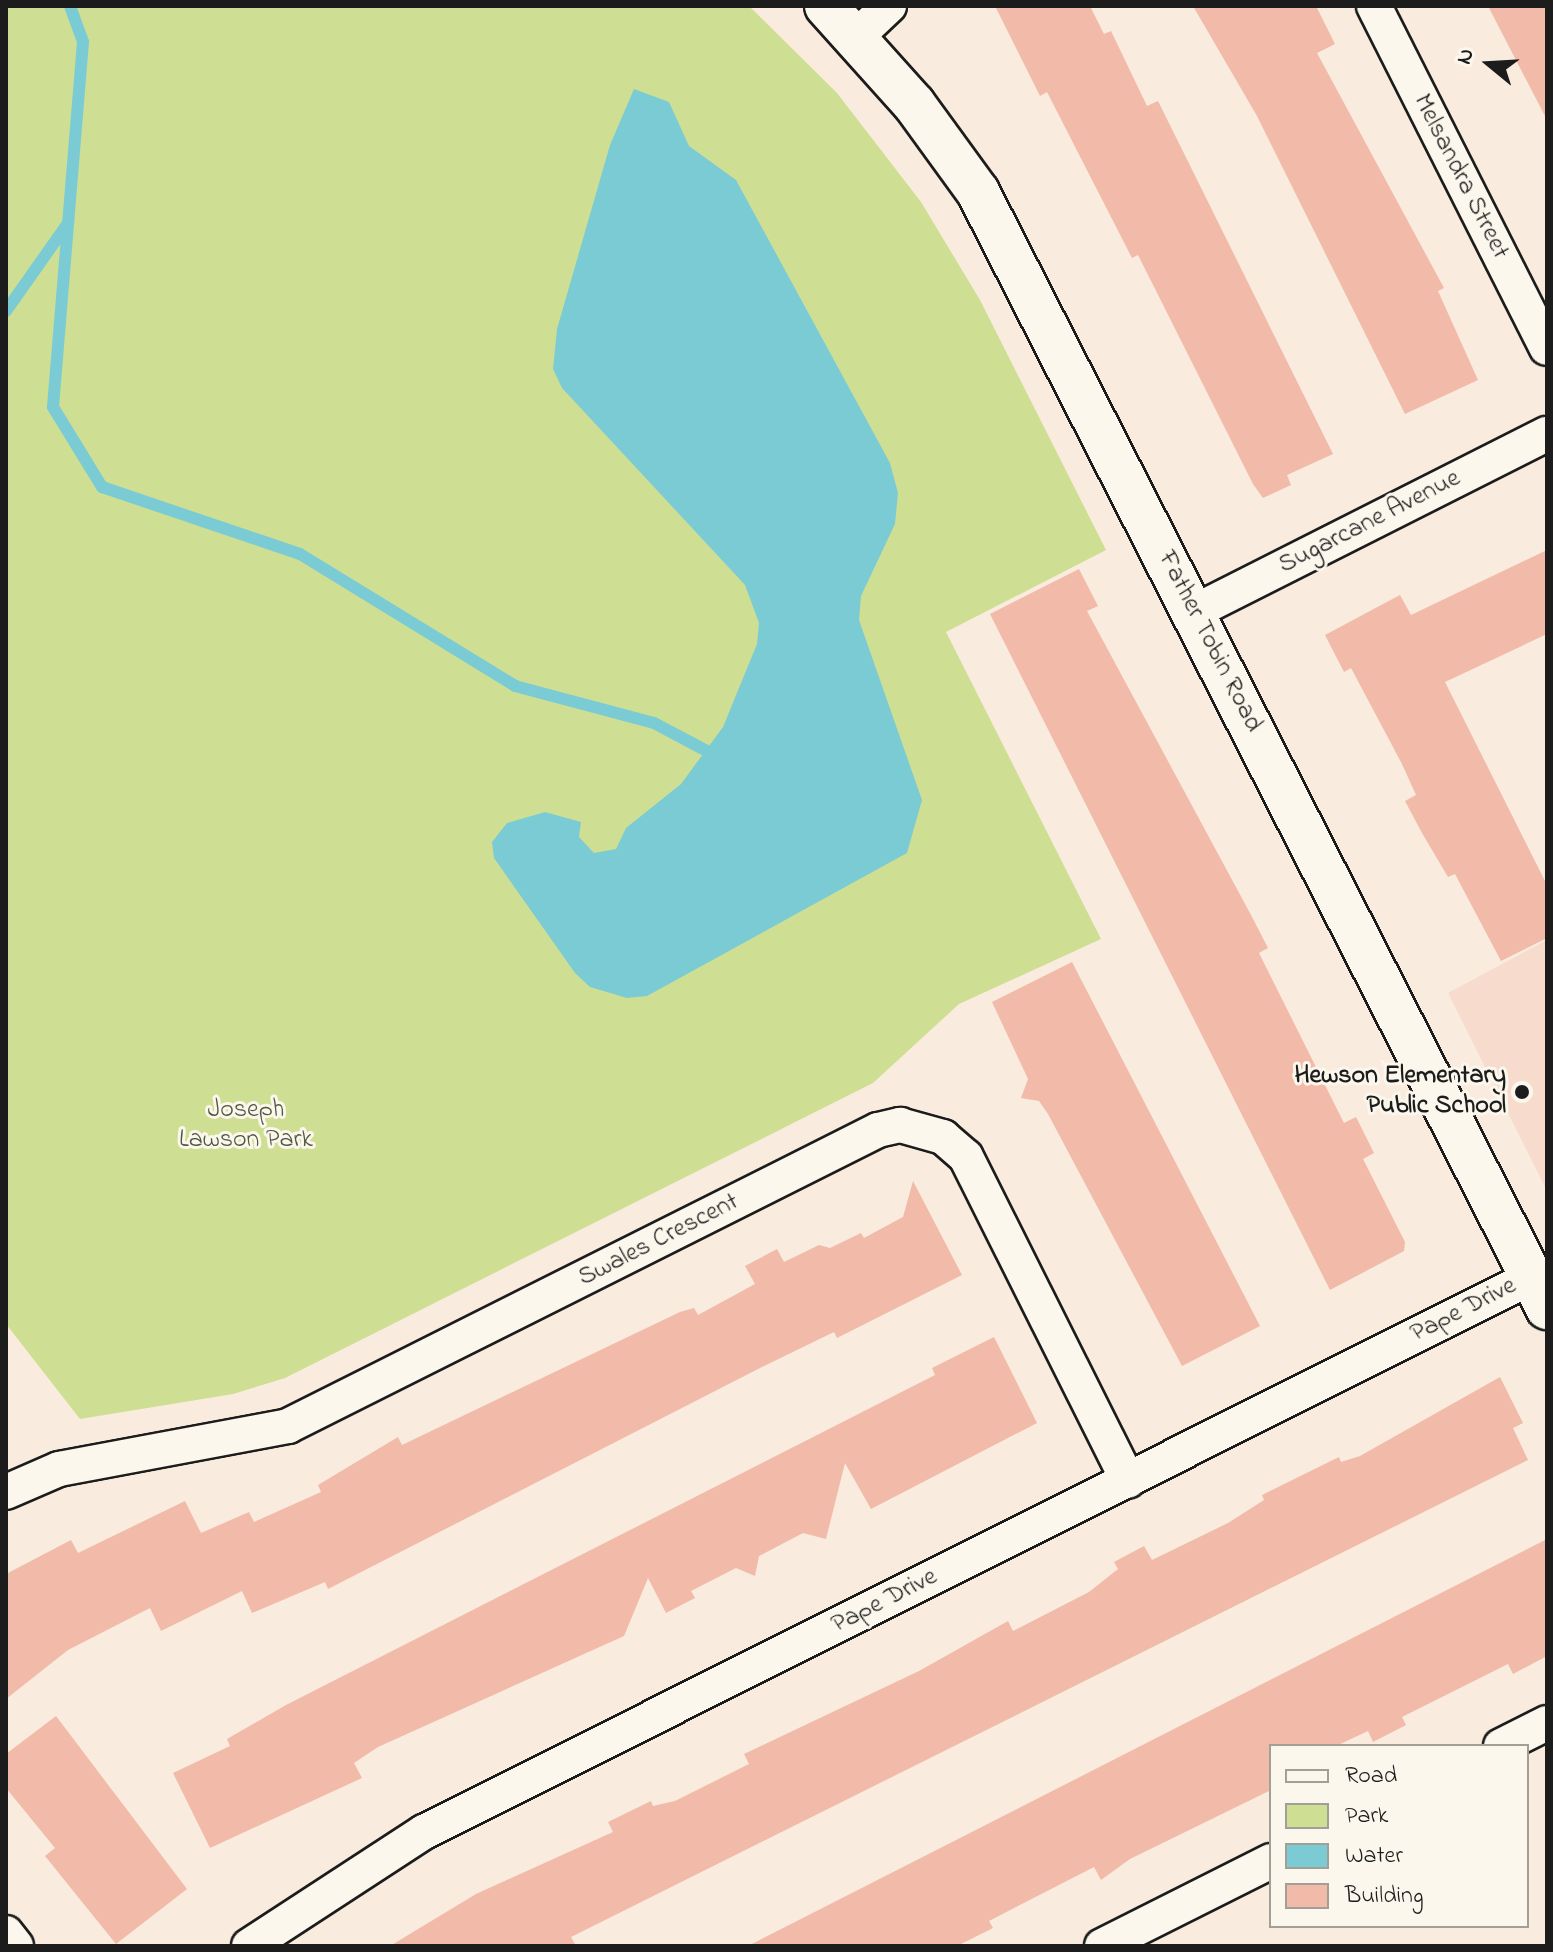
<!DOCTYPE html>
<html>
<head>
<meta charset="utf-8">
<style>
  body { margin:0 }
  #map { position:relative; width:1553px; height:1952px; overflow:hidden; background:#f9ebde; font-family:"Indie Flower",sans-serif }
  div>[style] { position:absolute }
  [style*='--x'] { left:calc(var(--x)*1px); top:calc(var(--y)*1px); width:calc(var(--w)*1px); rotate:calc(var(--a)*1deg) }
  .built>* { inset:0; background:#f7dcce }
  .green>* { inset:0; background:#cedf93 }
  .water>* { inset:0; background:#7bcbd5 }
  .stream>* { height:12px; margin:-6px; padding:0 6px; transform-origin:6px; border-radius:6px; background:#7bcbd5 }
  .building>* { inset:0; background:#f2baa8 }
  .roads { filter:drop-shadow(2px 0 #1c1c1c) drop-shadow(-2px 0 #1c1c1c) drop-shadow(0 2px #1c1c1c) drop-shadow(0 -2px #1c1c1c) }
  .minor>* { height:34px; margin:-17px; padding:0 17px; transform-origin:17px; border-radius:17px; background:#fbf7ec }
  .tertiary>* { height:42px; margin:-21px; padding:0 21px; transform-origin:21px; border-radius:21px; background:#fbf7ec }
  .dots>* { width:22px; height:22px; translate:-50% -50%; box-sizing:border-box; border:4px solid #fbf7ec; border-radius:50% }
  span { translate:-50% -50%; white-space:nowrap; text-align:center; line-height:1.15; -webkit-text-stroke:6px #fbf7ec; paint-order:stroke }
  .street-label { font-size:26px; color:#1c1c1c }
  .poi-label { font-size:26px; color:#1c1c1c; font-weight:700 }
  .right { translate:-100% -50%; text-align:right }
  .park-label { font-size:26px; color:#515640 }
  .frame { position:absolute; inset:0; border:8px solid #1c1c1c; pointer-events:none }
  .legend { position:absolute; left:1269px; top:1744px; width:260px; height:184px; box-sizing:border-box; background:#fbf7ec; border:2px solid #a29f99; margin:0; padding:10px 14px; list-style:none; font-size:24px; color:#1c1c1c }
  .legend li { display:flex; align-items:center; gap:16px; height:40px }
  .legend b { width:40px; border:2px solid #a29f99 }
  .north { position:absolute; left:1449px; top:24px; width:80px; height:80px; -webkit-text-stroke:6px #fbf7ec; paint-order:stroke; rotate:288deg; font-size:22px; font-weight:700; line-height:32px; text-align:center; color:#1c1c1c }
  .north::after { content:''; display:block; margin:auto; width:28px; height:36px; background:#1c1c1c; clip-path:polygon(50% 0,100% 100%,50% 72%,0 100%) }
</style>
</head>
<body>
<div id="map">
  <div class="built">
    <div style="clip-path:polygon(1547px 940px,1547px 1191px,1448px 993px)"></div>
  </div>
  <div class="green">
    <div style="clip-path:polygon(6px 6px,749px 6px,837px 93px,921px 202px,980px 300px,1106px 550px,946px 632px,1101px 939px,959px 1004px,873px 1083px,285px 1378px,233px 1394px,80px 1419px,6px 1324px)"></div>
  </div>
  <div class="water">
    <div style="clip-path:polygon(634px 89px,669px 102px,689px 146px,736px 180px,890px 463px,898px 493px,895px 524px,861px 596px,859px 620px,922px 800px,907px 853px,647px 996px,627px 998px,590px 987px,575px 973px,494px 858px,492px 842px,507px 823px,545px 812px,581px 822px,579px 837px,594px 853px,616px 849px,626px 828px,681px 784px,723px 727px,757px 644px,759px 623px,745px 585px,562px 388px,553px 369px,557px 329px,610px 145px)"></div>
  </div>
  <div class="stream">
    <div style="--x:70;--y:6;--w:38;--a:70"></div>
    <div style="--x:83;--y:42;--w:366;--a:94.7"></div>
    <div style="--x:53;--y:407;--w:94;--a:58.5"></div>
    <div style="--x:102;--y:487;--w:209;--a:18.7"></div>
    <div style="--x:300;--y:554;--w:252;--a:31.5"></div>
    <div style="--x:515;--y:686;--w:144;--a:14.9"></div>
    <div style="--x:654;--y:723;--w:58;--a:27.9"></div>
    <div style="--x:6;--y:311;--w:108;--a:-54.8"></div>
  </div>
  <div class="building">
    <div style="clip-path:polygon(995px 6px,1090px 6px,1104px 34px,1111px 31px,1147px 106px,1158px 101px,1333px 454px,1287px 475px,1291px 485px,1263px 498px,1253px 484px,1138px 255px,1132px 258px,1047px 92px,1040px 96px)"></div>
    <div style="clip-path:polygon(1193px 6px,1316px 6px,1335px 44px,1317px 53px,1444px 288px,1438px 291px,1478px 380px,1405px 414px,1257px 116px)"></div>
    <div style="clip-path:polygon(1488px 6px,1547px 6px,1547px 120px)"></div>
    <div style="clip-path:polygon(1547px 550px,1547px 634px,1445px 682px,1547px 885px,1547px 938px,1501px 961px,1455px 874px,1448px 877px,1422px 833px,1405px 801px,1416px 795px,1402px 764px,1351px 668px,1344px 672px,1325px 635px,1400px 595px,1411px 615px)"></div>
    <div style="clip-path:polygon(1079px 569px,1098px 606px,1087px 611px,1251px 915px,1268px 948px,1259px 953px,1344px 1123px,1356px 1117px,1374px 1153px,1363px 1159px,1405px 1242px,1404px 1251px,1330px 1290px,990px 614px)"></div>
    <div style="clip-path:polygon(1072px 962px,1260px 1326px,1182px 1366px,1048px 1114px,1039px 1101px,1021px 1098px,1028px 1079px,992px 1002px)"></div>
    <div style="clip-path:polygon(913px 1181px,962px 1275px,837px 1338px,834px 1332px,762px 1367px,328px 1589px,325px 1582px,252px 1613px,242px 1591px,161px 1631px,150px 1608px,68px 1650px,6px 1699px,6px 1574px,71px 1540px,78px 1553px,185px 1501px,201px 1533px,249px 1512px,254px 1522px,321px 1492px,318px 1485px,398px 1437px,402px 1445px,680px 1312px,694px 1308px,698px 1315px,755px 1284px,745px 1266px,777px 1249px,784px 1262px,819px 1245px,830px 1248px,861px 1233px,864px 1238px,903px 1217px)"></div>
    <div style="clip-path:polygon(994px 1337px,1037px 1423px,871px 1509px,845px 1463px,826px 1539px,803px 1533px,759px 1556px,755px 1576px,736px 1568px,691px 1591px,695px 1598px,666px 1613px,648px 1578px,624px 1636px,378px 1747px,354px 1763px,362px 1778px,210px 1848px,173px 1773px,230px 1746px,227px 1739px,286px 1705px,935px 1375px,932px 1368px)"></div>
    <div style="clip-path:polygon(1500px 1377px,1523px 1423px,1513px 1428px,1528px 1460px,571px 1937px,576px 1946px,390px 1946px,476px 1894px,613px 1832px,608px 1822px,651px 1801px,653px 1806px,675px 1801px,749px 1764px,744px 1754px,919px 1671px,1008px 1621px,1013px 1631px,1089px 1592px,1118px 1569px,1114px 1562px,1144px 1546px,1152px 1560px,1228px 1523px,1264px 1500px,1262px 1495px,1339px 1457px,1341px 1462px,1360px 1456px)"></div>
    <div style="clip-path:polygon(1547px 1539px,1547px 1656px,1513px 1674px,1508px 1664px,1402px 1717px,1406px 1725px,1373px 1742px,1368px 1731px,1336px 1746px,1271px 1746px,1271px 1790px,1130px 1859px,1101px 1880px,1094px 1867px,989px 1921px,993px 1928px,957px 1946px,748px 1946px)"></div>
    <div style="clip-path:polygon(56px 1716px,187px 1889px,116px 1944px,45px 1856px,55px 1848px,6px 1788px,6px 1754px)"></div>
  </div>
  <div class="roads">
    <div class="minor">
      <div style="--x:1374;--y:6;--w:383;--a:63.2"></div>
      <div style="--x:857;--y:36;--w:44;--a:-43.2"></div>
      <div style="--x:1194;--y:612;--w:395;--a:-26.8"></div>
      <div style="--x:6;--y:1492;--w:58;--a:-23.5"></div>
      <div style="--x:59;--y:1469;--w:233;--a:-10.6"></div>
      <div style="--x:288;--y:1426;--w:660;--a:-26.64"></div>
      <div style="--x:878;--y:1130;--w:23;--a:-13"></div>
      <div style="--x:900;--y:1125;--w:45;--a:15.6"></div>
      <div style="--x:943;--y:1137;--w:30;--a:41"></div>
      <div style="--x:966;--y:1157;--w:362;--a:63.4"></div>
      <div style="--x:1501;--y:1746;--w:51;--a:-26.6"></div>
      <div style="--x:6;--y:1933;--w:16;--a:52"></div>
      <div style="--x:249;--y:1946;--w:209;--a:-33.1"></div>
      <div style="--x:424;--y:1832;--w:1239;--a:-26.61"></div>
      <div style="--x:1102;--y:1946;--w:189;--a:-26.7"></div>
    </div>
    <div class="tertiary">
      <div style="--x:826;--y:6;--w:132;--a:48.1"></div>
      <div style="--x:914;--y:104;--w:109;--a:54"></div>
      <div style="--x:978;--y:192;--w:1253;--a:62.98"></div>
    </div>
  </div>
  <div class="dots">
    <div style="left:1522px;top:1092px;background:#1c1c1c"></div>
  </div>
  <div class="street-label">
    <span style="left:1460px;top:177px;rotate:63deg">Melsandra Street</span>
    <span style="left:1370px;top:523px;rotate:-27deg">Sugarcane Avenue</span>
    <span style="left:1209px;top:642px;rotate:63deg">Father Tobin Road</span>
    <span style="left:659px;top:1241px;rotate:-27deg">Swales Crescent</span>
    <span style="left:1464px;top:1311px;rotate:-27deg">Pape Drive</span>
    <span style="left:885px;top:1602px;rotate:-27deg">Pape Drive</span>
  </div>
  <div class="poi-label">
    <span class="right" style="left:1506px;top:1092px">Hewson Elementary<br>Public School</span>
  </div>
  <div class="park-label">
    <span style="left:246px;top:1126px">Joseph<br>Lawson Park</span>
  </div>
  <div class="frame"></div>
  <ul class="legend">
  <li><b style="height:10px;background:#fbf7ec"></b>Road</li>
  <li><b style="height:22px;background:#cedf93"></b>Park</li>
  <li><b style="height:22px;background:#7bcbd5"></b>Water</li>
  <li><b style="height:22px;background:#f2baa8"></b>Building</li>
  </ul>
  <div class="north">N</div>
</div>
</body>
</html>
